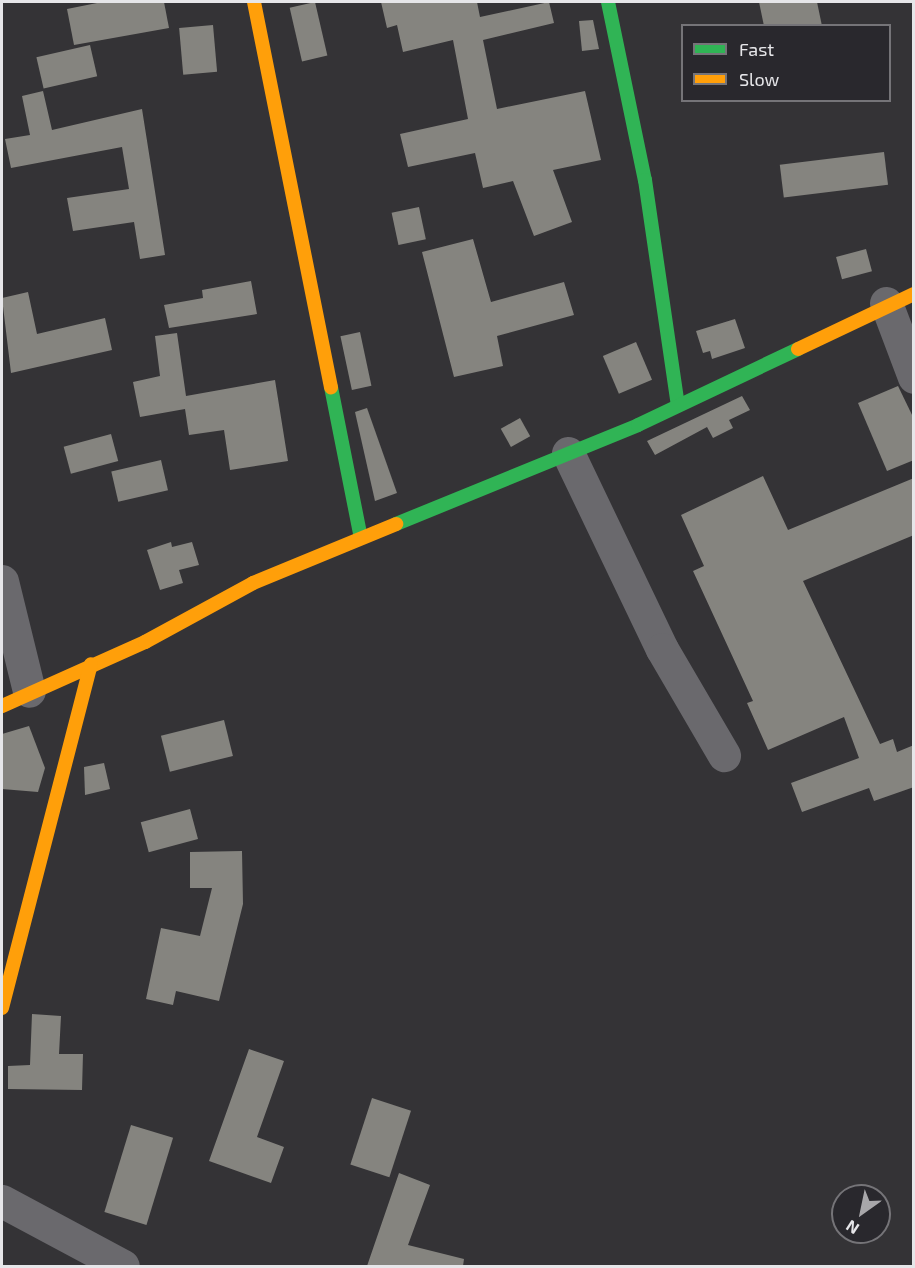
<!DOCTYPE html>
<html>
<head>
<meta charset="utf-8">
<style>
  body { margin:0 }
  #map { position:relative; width:915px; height:1268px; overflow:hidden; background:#343336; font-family:"Exo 2",sans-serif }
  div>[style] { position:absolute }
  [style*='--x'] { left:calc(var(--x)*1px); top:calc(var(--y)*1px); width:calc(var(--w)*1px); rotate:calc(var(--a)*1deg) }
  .building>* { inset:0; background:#85847f; transform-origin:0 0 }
  .street>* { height:33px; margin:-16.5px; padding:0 16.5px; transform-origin:16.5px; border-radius:16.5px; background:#6a696d }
  .fast>* { height:14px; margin:-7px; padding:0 7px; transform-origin:7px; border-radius:7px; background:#30b455 }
  .slow>* { height:14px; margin:-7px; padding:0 7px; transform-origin:7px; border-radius:7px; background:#ff9f0a }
  span { translate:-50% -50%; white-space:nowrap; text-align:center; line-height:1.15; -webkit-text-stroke:6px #29282d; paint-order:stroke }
  .frame { position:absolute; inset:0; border:3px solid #e6e6e9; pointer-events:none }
  .legend { position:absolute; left:681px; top:24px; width:210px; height:78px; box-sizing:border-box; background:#29282d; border:2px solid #757478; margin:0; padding:8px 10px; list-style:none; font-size:18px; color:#e6e6e9 }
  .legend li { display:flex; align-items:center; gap:12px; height:30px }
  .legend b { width:30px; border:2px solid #757478 }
  .north { position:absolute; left:831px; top:1184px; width:60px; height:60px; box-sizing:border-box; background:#29282d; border:2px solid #757478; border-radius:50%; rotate:213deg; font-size:16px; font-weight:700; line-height:24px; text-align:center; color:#e6e6e9 }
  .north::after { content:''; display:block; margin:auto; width:21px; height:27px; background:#a8a7aa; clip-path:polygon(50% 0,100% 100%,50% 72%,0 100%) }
</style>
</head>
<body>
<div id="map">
  <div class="building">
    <div style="clip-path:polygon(102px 2px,164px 2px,169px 28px,74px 45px,67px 9px)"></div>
    <div style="left:315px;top:2px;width:55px;height:26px;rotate:77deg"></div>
    <div style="clip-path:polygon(381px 2px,477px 2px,480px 17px,549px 2px,554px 23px,483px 40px,497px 109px,585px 91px,601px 160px,553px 170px,572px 222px,534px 236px,513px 181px,483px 188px,475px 153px,408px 167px,400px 134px,468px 119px,453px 40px,403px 52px,397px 25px,387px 28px)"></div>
    <div style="clip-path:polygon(759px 2px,817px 2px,822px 26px,764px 26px)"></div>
    <div style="clip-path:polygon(593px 20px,599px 49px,582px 51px,579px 21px)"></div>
    <div style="left:213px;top:25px;width:47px;height:34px;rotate:85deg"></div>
    <div style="left:90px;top:45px;width:32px;height:55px;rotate:77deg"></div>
    <div style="clip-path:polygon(43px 91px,52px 130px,142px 109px,165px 255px,140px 259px,134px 222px,73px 231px,67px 198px,129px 189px,122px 147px,11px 168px,5px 139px,30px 135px,22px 96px)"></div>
    <div style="left:884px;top:152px;width:33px;height:105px;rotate:83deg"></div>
    <div style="left:419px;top:207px;width:33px;height:28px;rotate:78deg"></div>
    <div style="clip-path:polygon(473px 239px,491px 302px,564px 282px,574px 315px,497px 336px,503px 366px,454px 377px,422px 252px)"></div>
    <div style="left:866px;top:249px;width:23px;height:31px;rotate:75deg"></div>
    <div style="clip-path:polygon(251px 281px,257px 314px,169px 328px,164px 305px,203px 298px,202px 290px)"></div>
    <div style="clip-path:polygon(28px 292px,37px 334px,105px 318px,112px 350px,11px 373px,2px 298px)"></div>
    <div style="clip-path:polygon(735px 319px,745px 348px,712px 359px,710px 351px,703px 353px,696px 331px)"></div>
    <div style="left:360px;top:332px;width:55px;height:20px;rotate:78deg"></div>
    <div style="clip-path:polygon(177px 333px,186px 396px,275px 380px,288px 461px,230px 470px,224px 430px,189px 435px,185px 409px,140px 417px,133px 382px,160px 376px,155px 336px)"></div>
    <div style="left:636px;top:342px;width:41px;height:36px;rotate:67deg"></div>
    <div style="clip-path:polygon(898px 386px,914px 419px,914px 460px,887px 471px,858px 403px)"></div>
    <div style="clip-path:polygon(742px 396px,750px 410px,729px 420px,733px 428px,713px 438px,707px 427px,655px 455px,647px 441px)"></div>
    <div style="clip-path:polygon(367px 408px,397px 493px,375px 501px,355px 412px)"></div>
    <div style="left:520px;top:418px;width:21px;height:22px;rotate:61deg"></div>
    <div style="left:111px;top:434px;width:28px;height:49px;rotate:75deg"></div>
    <div style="left:161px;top:460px;width:31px;height:51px;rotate:77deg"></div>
    <div style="clip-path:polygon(763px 476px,788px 530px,914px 478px,914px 535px,803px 581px,880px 744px,893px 739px,897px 752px,914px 745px,914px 787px,874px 801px,869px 788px,802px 812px,791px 783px,859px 758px,844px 717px,768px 750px,747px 703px,753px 701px,693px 571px,704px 566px,681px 515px)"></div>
    <div style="clip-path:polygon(171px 542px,172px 547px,192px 542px,199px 565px,179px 570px,183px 583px,160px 590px,147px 550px)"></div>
    <div style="left:224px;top:720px;width:37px;height:65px;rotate:76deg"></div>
    <div style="clip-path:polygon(29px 726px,45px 768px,38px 792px,2px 789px,2px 734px)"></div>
    <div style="clip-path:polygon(104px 763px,110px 789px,85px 795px,84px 767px)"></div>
    <div style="left:190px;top:809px;width:31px;height:51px;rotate:75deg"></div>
    <div style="clip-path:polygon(242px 851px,243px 904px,219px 1001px,176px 991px,173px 1005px,146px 999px,161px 928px,200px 936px,212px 888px,190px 888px,190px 852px)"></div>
    <div style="clip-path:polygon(32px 1014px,61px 1016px,59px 1054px,83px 1054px,82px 1090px,8px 1089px,8px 1066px,30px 1065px)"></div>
    <div style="clip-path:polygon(249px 1049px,284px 1061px,257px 1137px,284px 1147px,271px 1183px,209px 1161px)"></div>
    <div style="left:372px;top:1098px;width:41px;height:70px;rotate:18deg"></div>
    <div style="left:131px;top:1125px;width:44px;height:91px;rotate:17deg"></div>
    <div style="clip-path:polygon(399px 1173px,430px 1185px,408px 1245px,464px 1259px,463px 1266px,367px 1266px)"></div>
  </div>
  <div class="street">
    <div style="--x:886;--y:303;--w:79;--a:69.3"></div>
    <div style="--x:568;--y:453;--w:217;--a:64.4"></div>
    <div style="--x:662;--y:649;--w:123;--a:59.7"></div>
    <div style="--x:2;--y:581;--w:113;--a:76.2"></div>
    <div style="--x:2;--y:1201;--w:137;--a:28.2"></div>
  </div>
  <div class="fast">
    <div style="--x:608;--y:2;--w:182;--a:78.3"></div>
    <div style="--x:645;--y:180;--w:228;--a:81.7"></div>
    <div style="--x:331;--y:387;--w:150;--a:78.8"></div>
    <div style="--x:396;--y:524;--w:261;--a:-22.2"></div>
    <div style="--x:638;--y:425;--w:177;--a:-25.4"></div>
  </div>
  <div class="slow">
    <div style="--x:254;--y:2;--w:393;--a:78.7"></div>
    <div style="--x:798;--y:349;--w:128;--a:-25.4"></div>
    <div style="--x:2;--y:706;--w:157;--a:-24.1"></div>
    <div style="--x:145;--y:642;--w:123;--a:-28.6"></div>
    <div style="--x:253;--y:583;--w:155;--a:-22.4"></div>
    <div style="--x:2;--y:1008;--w:355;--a:-75.5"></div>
  </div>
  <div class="frame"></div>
  <ul class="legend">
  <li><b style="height:8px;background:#30b455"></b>Fast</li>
  <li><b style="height:8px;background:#ff9f0a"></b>Slow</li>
  </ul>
  <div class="north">N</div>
</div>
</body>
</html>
